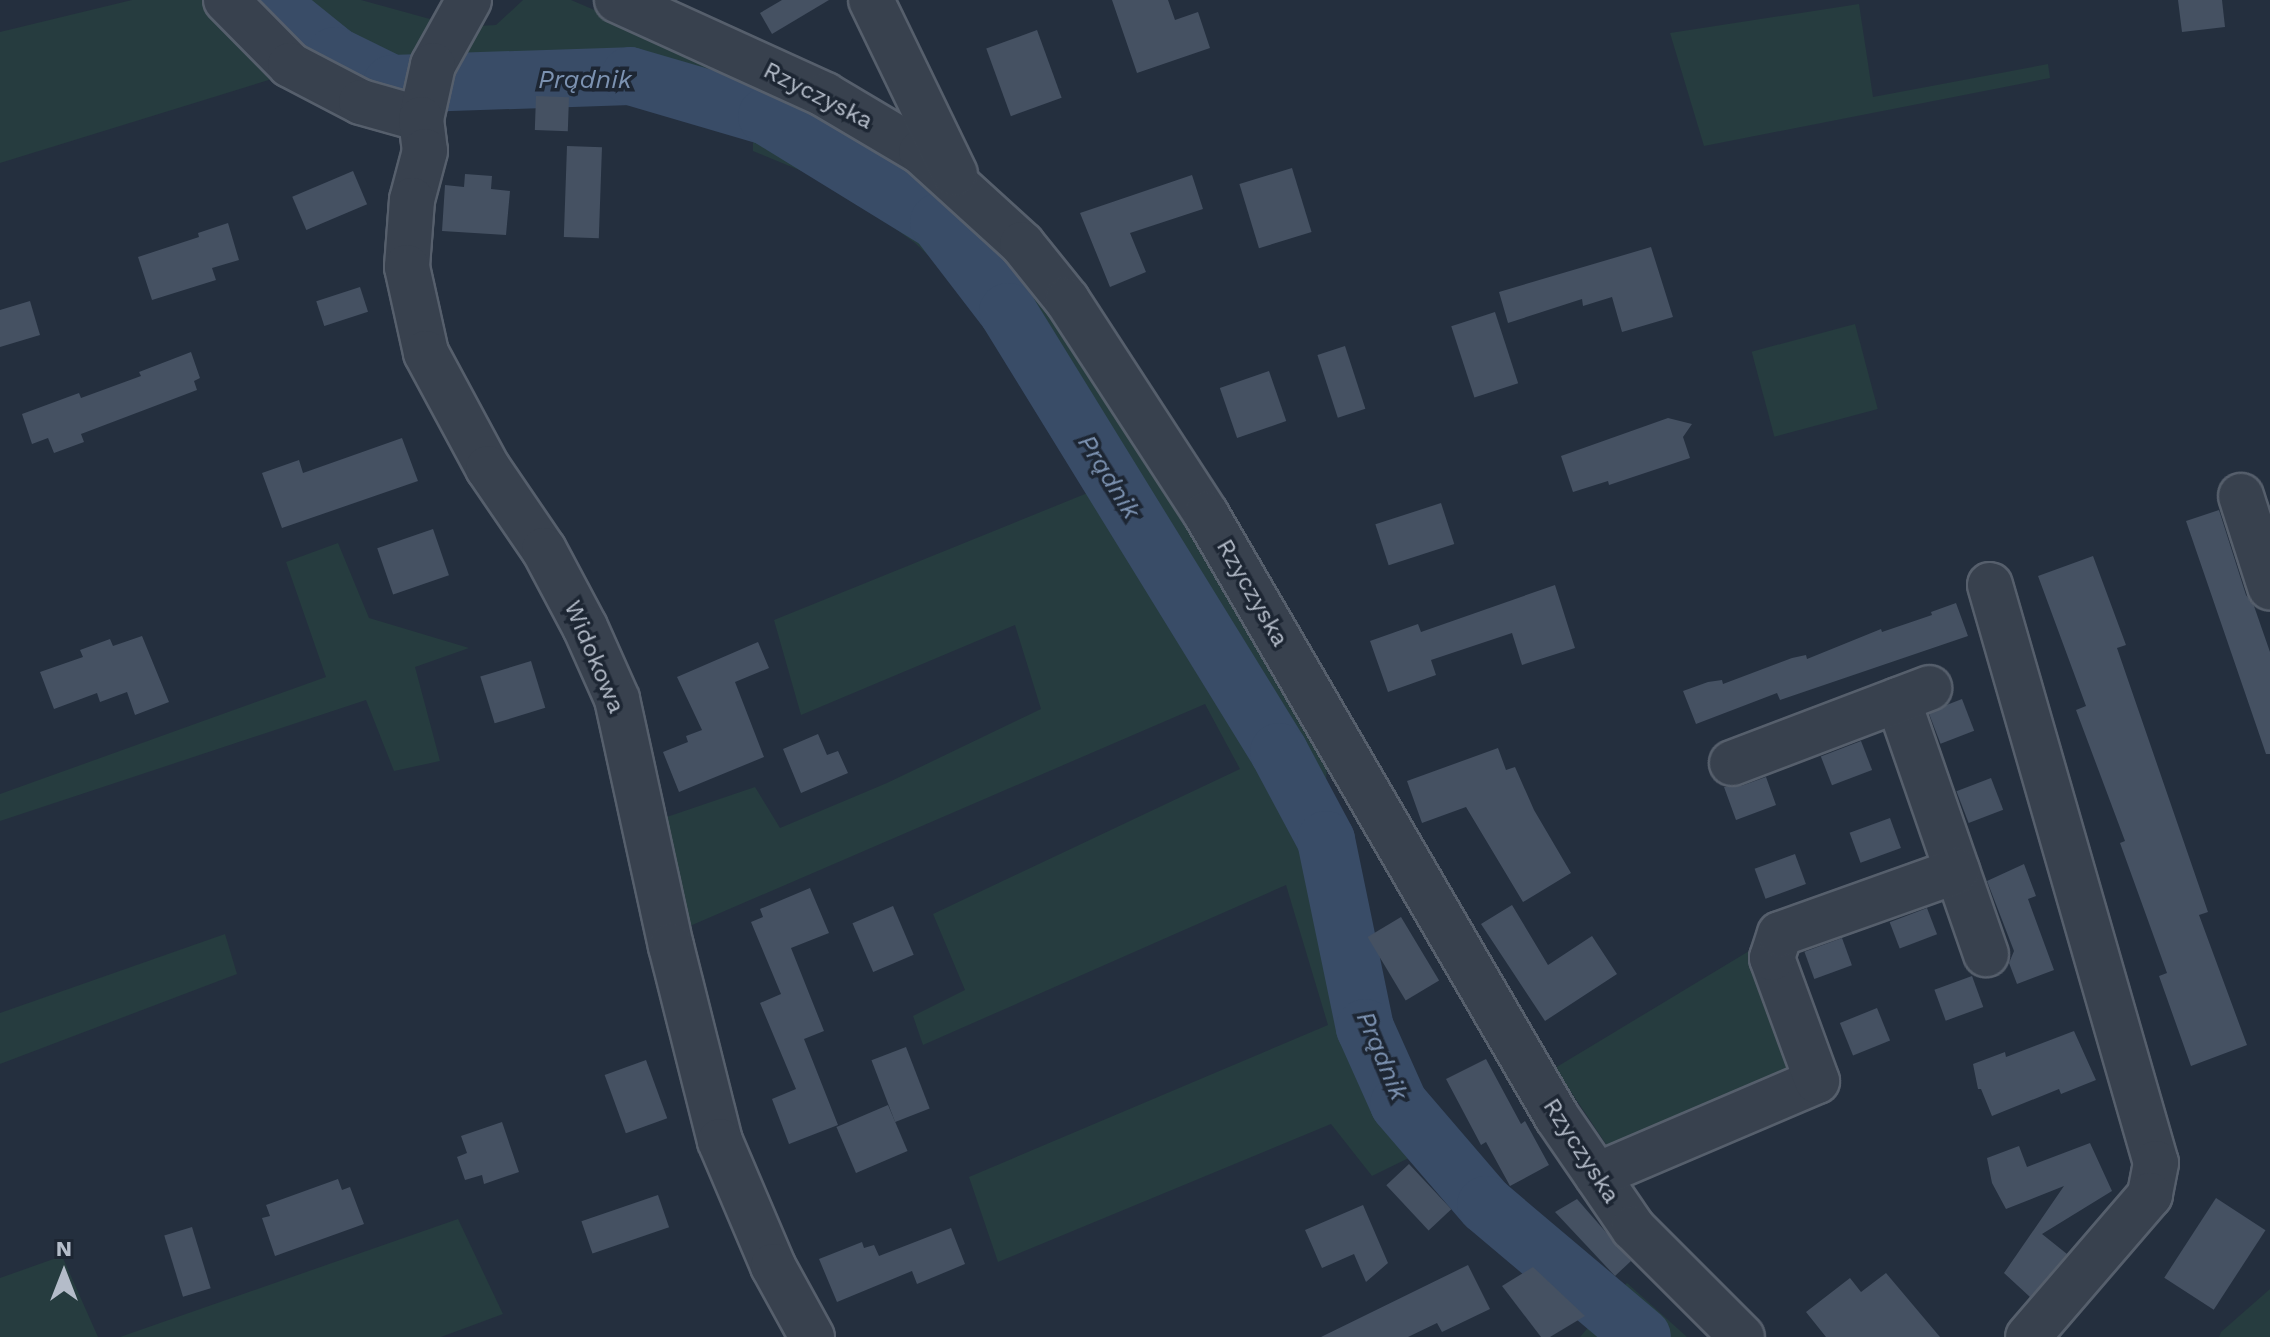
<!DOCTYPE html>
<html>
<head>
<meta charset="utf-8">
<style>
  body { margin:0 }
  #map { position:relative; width:2270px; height:1337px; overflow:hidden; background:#242f3e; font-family:"Work Sans",sans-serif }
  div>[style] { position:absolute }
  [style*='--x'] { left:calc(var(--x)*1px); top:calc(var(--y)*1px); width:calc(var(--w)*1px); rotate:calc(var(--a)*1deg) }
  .green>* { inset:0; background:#263c3f; transform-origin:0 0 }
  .river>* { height:58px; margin:-29px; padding:0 29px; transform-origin:29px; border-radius:29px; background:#394c67 }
  .building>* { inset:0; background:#455162; transform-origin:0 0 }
  .roads { filter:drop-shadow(2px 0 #565f6c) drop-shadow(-2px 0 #565f6c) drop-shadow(0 2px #565f6c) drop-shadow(0 -2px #565f6c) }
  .minor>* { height:44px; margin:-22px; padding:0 22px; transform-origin:22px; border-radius:22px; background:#38414e }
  span { translate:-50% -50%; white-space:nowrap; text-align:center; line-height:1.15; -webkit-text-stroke:7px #1d2633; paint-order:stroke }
  .street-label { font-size:24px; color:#b4bcc9 }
  .water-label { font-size:26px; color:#7c92b1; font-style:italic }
  .north { position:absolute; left:24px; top:1233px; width:80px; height:80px; -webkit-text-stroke:6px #1d2633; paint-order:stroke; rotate:0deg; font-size:22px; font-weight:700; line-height:32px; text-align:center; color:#b4bcc9 }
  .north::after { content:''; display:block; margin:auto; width:28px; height:36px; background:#b4bcc9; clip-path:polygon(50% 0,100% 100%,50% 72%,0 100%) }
</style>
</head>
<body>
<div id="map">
  <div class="green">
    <div style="clip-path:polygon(132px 0,214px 0,285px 75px,0 163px,0 32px)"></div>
    <div style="clip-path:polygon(264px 0,361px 0,459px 27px,496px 25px,523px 0,571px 0,815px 104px,946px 192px,1032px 270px,1327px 764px,1325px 801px,1366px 992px,1389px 1064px,1439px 1142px,1461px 1140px,1504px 1204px,1476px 1217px,1452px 1183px,1421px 1152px,1372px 1176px,1331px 1124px,998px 1262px,969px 1177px,1328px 1025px,1286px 885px,923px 1045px,913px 1016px,965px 990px,933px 914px,1240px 769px,1205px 704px,676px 932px,655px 821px,755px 787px,780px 828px,887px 783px,1041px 709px,1015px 625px,801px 715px,774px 620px,1090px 492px,959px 284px,915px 243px,836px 185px,753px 151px,753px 135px,688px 105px,369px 55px,279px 13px)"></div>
    <div style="clip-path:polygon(1859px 4px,1873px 97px,2048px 64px,2050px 78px,1704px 146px,1670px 33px)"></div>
    <div style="left:1855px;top:324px;width:88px;height:107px;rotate:75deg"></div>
    <div style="clip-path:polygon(338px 543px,369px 618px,469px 648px,415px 667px,440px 761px,394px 771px,366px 700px,0 821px,0 794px,326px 677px,286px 562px)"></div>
    <div style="clip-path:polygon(225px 934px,237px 974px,0 1064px,0 1013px)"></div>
    <div style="clip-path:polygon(1754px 948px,1802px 1074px,1612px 1153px,1555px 1068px)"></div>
    <div style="clip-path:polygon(458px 1219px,503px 1314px,441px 1337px,120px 1337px)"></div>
    <div style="clip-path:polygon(1545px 1225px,1619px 1291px,1627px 1283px,1687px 1337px,1580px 1337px,1598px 1316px,1516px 1239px)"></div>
    <div style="clip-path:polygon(62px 1256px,98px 1337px,0 1337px,0 1278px)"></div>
    <div style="clip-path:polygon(2270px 1289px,2270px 1337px,2219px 1337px,2221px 1332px)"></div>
  </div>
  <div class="river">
    <div style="--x:273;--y:0;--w:17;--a:54"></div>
    <div style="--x:283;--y:14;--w:67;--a:38.9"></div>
    <div style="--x:335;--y:56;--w:64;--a:26.2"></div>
    <div style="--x:392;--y:84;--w:238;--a:-1.9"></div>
    <div style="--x:630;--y:76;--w:143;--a:16.3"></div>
    <div style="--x:767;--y:116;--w:202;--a:31.6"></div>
    <div style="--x:939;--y:222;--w:113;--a:52.5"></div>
    <div style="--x:1008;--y:312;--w:517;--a:58.37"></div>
    <div style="--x:1279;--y:752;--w:100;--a:61.9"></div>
    <div style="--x:1326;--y:840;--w:192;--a:78.3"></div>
    <div style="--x:1365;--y:1028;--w:83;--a:65.9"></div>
    <div style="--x:1399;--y:1104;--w:133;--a:49.3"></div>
    <div style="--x:1486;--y:1205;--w:204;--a:40.2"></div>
  </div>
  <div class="building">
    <div style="clip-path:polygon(782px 0,829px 0,772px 34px,760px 13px)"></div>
    <div style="clip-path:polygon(1112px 0,1168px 0,1175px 20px,1198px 12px,1210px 48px,1137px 73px)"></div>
    <div style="clip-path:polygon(2178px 0,2222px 0,2225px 27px,2182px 32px)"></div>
    <div style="left:1037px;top:30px;width:72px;height:54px;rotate:70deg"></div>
    <div style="left:536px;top:96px;width:33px;height:34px;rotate:2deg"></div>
    <div style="left:567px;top:146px;width:35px;height:91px;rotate:2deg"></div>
    <div style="left:1292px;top:168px;width:67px;height:55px;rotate:73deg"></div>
    <div style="left:353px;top:171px;width:36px;height:66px;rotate:67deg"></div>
    <div style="clip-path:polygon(465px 174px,492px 176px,491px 189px,510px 191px,506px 235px,442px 231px,445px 185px,464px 187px)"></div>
    <div style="clip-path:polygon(1192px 175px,1203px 209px,1130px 233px,1146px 272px,1110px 287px,1080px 213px)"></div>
    <div style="clip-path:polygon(228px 223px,239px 260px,212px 268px,216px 280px,152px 300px,138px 257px,199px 237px,198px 233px)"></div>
    <div style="clip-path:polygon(1651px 247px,1673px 317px,1622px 332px,1612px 297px,1583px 306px,1582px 299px,1508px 323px,1499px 292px)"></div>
    <div style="left:360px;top:287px;width:26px;height:46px;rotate:72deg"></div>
    <div style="clip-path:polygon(30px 301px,40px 335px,0 347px,0 310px)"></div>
    <div style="left:1495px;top:312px;width:75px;height:46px;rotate:72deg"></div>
    <div style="left:1345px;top:346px;width:66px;height:29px;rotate:72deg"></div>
    <div style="clip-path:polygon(191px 352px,200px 378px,194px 381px,197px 390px,81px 434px,84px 442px,54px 453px,48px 438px,32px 444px,22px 414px,79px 393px,81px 398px,141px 376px,139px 372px)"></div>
    <div style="left:1269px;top:371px;width:53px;height:52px;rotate:71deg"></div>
    <div style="clip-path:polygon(1668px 418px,1692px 424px,1683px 437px,1690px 458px,1609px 485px,1608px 481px,1573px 492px,1561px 456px)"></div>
    <div style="clip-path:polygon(402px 438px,418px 481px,282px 528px,262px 473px,299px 460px,303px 473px)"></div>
    <div style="left:1441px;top:503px;width:43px;height:69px;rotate:72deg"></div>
    <div style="clip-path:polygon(2219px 510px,2246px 595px,2254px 606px,2270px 652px,2270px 754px,2266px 754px,2186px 521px)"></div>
    <div style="left:433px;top:529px;width:49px;height:59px;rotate:71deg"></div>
    <div style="clip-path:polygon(2093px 556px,2126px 645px,2117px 648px,2208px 912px,2199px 915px,2247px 1045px,2191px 1066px,2159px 976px,2167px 973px,2120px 843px,2125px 841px,2076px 710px,2086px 706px,2038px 576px)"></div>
    <div style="clip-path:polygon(1555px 585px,1575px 648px,1522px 665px,1512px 633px,1431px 660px,1436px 675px,1388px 692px,1370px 641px,1418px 624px,1421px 632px)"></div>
    <div style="clip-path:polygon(1956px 603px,1968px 636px,1780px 700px,1777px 693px,1696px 724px,1683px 691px,1708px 682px,1722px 680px,1723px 684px,1792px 658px,1806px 655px,1807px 659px,1881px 629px,1882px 632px,1932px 615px,1931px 612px)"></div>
    <div style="clip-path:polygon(142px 636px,169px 702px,135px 715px,127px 692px,100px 702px,97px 693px,54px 709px,40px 672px,83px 657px,80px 650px,110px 639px,113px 646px)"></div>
    <div style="clip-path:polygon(758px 642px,769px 668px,735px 682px,764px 757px,679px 792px,663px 752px,688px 742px,686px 736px,702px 730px,677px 677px)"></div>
    <div style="left:531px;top:661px;width:49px;height:53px;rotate:73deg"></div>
    <div style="left:1962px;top:699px;width:34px;height:36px;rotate:69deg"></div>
    <div style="clip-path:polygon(818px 734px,827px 755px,838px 751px,848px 773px,801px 793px,783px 749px)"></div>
    <div style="left:1861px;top:741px;width:31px;height:43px;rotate:69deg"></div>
    <div style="clip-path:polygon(1498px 748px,1506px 770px,1515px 767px,1534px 810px,1571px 873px,1523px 902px,1466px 807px,1422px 823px,1407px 781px)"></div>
    <div style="clip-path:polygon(1766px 777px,1776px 805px,1736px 820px,1724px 787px,1741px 786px)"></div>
    <div style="left:1991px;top:778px;width:34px;height:37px;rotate:69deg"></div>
    <div style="left:1890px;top:818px;width:32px;height:43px;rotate:70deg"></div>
    <div style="left:1795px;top:854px;width:32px;height:43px;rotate:70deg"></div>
    <div style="clip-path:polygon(2024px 864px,2036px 896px,2028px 899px,2054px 970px,2017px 984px,2009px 963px,2014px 951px,1987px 881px)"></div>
    <div style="clip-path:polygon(810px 888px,829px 933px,791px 948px,824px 1031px,804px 1039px,838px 1125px,789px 1144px,772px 1099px,796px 1089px,760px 1003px,781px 994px,751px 922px,763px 917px,760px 909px)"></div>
    <div style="clip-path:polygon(1512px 905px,1548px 965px,1592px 936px,1617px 974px,1545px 1021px,1481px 924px)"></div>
    <div style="left:893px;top:906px;width:53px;height:44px;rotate:67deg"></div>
    <div style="left:1927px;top:908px;width:28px;height:40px;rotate:69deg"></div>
    <div style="left:1401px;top:917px;width:74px;height:39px;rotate:59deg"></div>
    <div style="left:1842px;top:938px;width:29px;height:40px;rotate:70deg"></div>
    <div style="left:1972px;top:976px;width:33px;height:40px;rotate:70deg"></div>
    <div style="left:1877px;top:1008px;width:35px;height:40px;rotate:68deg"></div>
    <div style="clip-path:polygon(2074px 1031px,2096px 1080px,2061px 1094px,2059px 1089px,1992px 1116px,1981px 1089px,1978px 1089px,1973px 1064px,2005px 1052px,2006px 1057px)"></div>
    <div style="left:906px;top:1047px;width:66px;height:37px;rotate:69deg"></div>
    <div style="clip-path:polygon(1486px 1059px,1521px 1124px,1525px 1121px,1549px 1165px,1510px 1186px,1486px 1142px,1481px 1145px,1446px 1079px)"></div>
    <div style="left:646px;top:1060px;width:62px;height:44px;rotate:70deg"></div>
    <div style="left:888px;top:1105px;width:50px;height:56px;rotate:67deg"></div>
    <div style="clip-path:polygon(502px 1122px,519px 1172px,484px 1184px,482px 1175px,465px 1180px,457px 1157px,467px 1153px,461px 1136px)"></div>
    <div style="clip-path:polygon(2090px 1143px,2112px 1191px,2042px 1234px,2067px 1254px,2030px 1297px,2004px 1273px,2064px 1186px,2006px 1209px,1992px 1183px,1987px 1158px,2019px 1146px,2027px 1167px)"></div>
    <div style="left:1409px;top:1164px;width:62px;height:31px;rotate:47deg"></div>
    <div style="clip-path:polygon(338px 1179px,342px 1190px,350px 1187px,364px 1224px,275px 1256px,262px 1218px,270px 1216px,266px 1205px)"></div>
    <div style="left:658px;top:1195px;width:34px;height:81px;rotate:71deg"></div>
    <div style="left:2216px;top:1198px;width:59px;height:95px;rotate:33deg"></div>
    <div style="clip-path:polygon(1577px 1199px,1631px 1261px,1615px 1276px,1555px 1212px)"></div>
    <div style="clip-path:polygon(1363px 1205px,1388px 1263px,1366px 1282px,1354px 1254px,1322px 1268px,1305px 1230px)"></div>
    <div style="left:192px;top:1227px;width:64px;height:29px;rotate:73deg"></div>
    <div style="clip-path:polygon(951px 1228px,965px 1264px,917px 1284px,912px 1271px,837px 1302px,819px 1259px,862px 1242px,864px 1248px,874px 1245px,879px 1256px)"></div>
    <div style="clip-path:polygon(1468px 1265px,1490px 1309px,1442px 1332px,1437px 1323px,1408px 1337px,1321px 1337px)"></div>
    <div style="clip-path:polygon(1533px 1267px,1585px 1316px,1550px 1337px,1541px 1337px,1502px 1286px)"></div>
    <div style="clip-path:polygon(1886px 1273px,1940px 1337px,1826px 1337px,1806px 1312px,1850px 1278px,1861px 1292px)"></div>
  </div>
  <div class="roads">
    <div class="minor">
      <div style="--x:226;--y:0;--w:91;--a:45.4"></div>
      <div style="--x:290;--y:65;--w:80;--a:27.5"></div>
      <div style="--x:361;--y:102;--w:62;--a:15.8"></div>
      <div style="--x:469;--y:0;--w:74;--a:119"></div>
      <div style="--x:433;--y:65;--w:55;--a:102.5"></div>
      <div style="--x:421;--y:119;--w:32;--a:83"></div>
      <div style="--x:425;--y:151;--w:51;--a:104.9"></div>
      <div style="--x:412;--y:200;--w:67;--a:94.3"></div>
      <div style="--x:407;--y:267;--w:88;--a:77.5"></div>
      <div style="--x:426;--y:353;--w:131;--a:61.7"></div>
      <div style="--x:488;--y:468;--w:99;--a:55.7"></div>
      <div style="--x:544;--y:550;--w:87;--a:62"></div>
      <div style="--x:585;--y:627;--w:79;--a:66"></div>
      <div style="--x:617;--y:699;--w:253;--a:77.7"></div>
      <div style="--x:671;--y:946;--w:201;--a:75.9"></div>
      <div style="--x:720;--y:1141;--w:136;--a:67"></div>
      <div style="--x:773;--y:1266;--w:81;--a:61.2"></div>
      <div style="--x:617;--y:0;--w:229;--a:24.5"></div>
      <div style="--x:825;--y:95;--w:112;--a:30.7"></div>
      <div style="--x:921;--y:152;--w:137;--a:42.3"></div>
      <div style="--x:1022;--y:244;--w:72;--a:51.2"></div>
      <div style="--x:1067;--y:300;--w:255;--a:57"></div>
      <div style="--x:1206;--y:514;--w:698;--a:59.8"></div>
      <div style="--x:1557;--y:1117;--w:135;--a:55.6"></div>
      <div style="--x:1633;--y:1228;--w:154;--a:45"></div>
      <div style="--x:871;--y:0;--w:193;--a:64.2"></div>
      <div style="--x:2241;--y:496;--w:96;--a:72.3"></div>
      <div style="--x:1990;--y:585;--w:601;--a:73.98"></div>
      <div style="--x:2156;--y:1163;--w:33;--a:101"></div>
      <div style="--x:2150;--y:1195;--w:187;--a:130.7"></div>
      <div style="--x:1898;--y:700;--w:269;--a:70.9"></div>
      <div style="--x:1732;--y:763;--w:211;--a:-20.8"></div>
      <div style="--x:1597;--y:1175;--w:239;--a:-23.1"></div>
      <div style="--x:1817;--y:1081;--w:131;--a:-110.1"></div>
      <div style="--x:1772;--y:958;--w:25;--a:-72"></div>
      <div style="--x:1780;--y:934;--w:188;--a:-19.6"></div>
    </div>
  </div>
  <div class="street-label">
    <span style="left:818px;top:96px;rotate:27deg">Rzyczyska</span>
    <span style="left:1252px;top:593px;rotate:60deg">Rzyczyska</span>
    <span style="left:594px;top:657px;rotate:67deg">Widokowa</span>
    <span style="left:1581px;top:1151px;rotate:57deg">Rzyczyska</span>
  </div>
  <div class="water-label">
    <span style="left:585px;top:80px">Prądnik</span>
    <span style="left:1109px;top:477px;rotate:58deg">Prądnik</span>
    <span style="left:1382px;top:1056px;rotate:67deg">Prądnik</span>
  </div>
  <div class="north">N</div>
</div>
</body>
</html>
